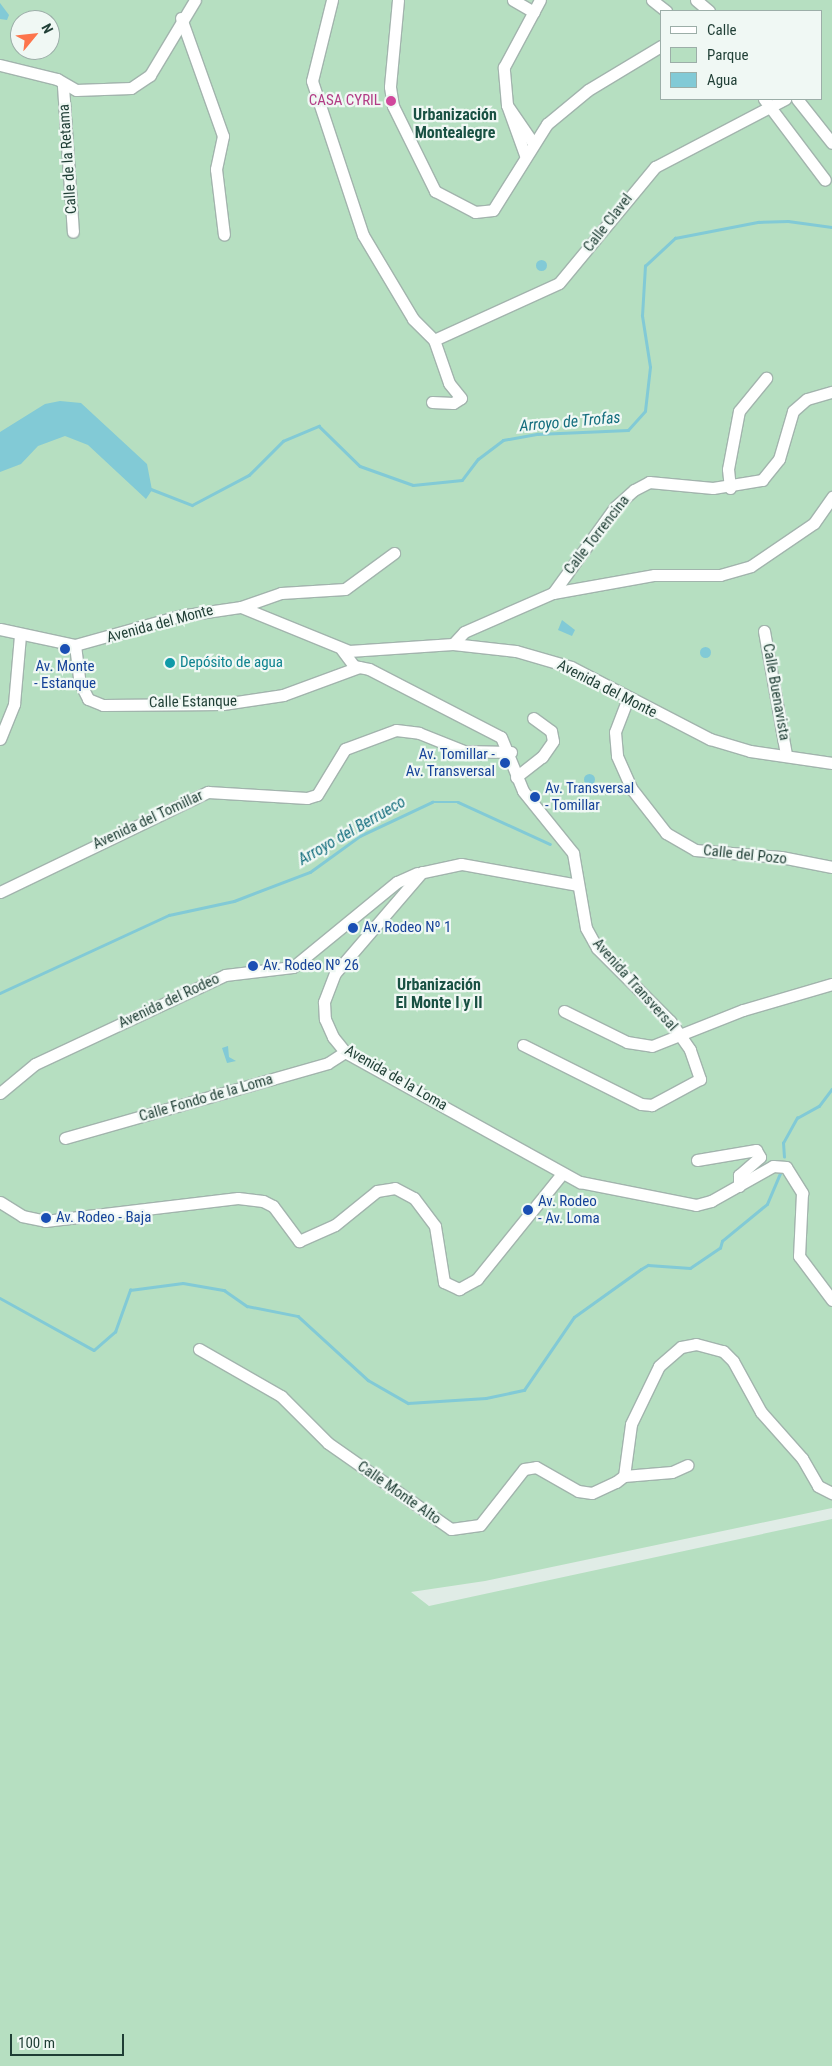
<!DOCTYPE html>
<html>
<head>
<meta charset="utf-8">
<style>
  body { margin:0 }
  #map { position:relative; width:832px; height:2066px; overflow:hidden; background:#e0ece6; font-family:"Roboto Condensed",sans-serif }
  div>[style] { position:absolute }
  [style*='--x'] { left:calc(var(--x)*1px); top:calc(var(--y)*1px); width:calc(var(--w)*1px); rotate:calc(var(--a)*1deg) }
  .green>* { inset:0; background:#b6dfc1 }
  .water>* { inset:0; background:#82cad6 }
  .round { border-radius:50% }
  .stream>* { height:2.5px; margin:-1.25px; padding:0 1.25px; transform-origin:1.25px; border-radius:1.25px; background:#82cad6 }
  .roads { filter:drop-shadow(1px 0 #a2b4ad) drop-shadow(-1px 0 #a2b4ad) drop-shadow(0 1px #a2b4ad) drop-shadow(0 -1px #a2b4ad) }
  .minor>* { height:11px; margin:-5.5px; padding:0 5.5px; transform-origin:5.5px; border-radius:5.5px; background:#fff }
  .dots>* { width:14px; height:14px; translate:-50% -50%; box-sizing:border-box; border:2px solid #f0f8f4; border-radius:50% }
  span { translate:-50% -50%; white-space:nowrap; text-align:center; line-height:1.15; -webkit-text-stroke:4.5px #f0f8f4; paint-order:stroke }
  .hotel-label { font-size:15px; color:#b23c85 }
  .right { translate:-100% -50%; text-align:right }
  .street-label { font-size:15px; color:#1f3e35 }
  .culture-label { font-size:15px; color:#0d838f }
  .left { translate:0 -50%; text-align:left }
  .transit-label { font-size:15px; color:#164399 }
  .neighbourhood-label { font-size:16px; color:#195143; font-weight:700 }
  .water-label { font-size:16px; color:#146e7e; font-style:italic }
  .legend { position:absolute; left:660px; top:10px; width:162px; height:90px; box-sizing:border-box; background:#f0f8f4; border:1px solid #9caea8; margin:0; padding:6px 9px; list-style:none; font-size:15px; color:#1f3e35 }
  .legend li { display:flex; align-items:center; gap:10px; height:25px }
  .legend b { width:25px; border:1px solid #9caea8 }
  .north { position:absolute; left:10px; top:10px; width:50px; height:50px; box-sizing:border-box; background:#f0f8f4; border:1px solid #9caea8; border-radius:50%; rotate:62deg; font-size:14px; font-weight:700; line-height:20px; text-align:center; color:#1f3e35 }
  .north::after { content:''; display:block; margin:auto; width:18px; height:22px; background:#fd754c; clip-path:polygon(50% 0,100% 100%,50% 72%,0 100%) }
  .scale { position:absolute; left:10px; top:2034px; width:114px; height:22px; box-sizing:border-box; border:2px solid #1f3e35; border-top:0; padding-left:6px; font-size:15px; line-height:18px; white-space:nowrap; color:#1f3e35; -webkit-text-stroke:4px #f0f8f4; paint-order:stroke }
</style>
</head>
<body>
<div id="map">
  <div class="green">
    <div style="clip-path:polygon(evenodd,0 0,832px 0,832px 1508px,485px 1581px,411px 1592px,429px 1606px,832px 1519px,832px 2066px,0 2066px,0 0,661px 11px,821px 11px,821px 99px,661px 99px,661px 11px,0 0,20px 20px,50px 20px,50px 50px,20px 50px,20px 20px)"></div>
  </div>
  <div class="water">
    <div style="clip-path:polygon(0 3px,9px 15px,7px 20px,0 19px)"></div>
    <div class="round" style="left:535.5px;top:259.5px;width:11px;height:11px"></div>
    <div style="clip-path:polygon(60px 401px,81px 403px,147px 464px,152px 490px,146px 499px,88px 445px,65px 436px,38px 446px,21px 464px,0 472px,0 432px,45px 404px)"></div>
    <div style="clip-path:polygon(562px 620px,575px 630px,572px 636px,558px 630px)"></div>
    <div class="round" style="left:699.5px;top:646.5px;width:11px;height:11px"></div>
    <div class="round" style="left:583.5px;top:773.5px;width:11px;height:11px"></div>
    <div style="clip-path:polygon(228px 1046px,229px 1057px,236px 1061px,227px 1063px,222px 1048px)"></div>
  </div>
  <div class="stream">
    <div style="--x:151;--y:489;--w:44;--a:21.3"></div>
    <div style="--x:192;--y:505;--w:64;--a:-27.8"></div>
    <div style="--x:249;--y:475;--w:48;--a:-45"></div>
    <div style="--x:283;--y:441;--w:39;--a:-23"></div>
    <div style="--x:319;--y:426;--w:57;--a:44.3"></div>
    <div style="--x:360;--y:466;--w:56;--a:19.7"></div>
    <div style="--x:413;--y:485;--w:49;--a:-5.8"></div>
    <div style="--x:462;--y:480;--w:26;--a:-53"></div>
    <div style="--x:478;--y:459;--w:31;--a:-37"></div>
    <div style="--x:503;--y:440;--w:35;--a:-10"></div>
    <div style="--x:537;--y:434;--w:91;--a:-2.5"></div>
    <div style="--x:628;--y:430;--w:25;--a:-48"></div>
    <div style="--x:645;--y:411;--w:44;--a:-83.5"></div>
    <div style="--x:650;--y:367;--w:52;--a:-98.9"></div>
    <div style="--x:642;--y:316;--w:50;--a:-86.6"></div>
    <div style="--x:645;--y:266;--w:41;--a:-43"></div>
    <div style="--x:675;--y:238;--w:85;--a:-10.9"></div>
    <div style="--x:758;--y:222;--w:30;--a:-2"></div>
    <div style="--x:788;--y:221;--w:44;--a:7.8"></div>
    <div style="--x:0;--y:993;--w:186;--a:-24.8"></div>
    <div style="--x:169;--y:915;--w:66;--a:-12.2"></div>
    <div style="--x:234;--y:901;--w:81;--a:-20.9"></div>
    <div style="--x:310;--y:872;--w:62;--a:-35.8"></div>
    <div style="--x:360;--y:836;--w:80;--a:-25.3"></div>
    <div style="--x:432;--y:802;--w:26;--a:0"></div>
    <div style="--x:458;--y:802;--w:101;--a:24.5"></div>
    <div style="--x:784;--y:1157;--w:14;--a:-94"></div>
    <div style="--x:783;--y:1143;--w:29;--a:-61"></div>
    <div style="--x:797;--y:1118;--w:25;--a:-29"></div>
    <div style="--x:819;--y:1106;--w:21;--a:-53"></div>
    <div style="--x:0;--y:1298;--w:107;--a:29"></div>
    <div style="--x:94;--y:1350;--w:28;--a:-41"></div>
    <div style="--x:115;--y:1332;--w:45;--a:-70.3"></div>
    <div style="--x:130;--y:1290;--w:53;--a:-7.5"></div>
    <div style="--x:183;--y:1283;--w:42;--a:9.7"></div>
    <div style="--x:224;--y:1290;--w:28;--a:35"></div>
    <div style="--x:247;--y:1306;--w:52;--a:11.1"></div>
    <div style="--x:298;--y:1316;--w:95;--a:42.4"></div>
    <div style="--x:368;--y:1380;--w:46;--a:29.9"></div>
    <div style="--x:408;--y:1403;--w:78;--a:-3.7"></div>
    <div style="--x:486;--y:1398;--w:39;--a:-12"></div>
    <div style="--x:524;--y:1390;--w:88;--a:-55.6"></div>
    <div style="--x:574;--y:1317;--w:82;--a:-35.6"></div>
    <div style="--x:641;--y:1269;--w:8;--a:-30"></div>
    <div style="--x:648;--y:1265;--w:42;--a:4.1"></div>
    <div style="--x:690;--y:1268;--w:36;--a:-34"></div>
    <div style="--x:720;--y:1248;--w:7;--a:-74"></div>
    <div style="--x:722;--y:1241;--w:58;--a:-39.4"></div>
    <div style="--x:767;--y:1204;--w:34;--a:-67"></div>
  </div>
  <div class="roads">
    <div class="minor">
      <div style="--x:332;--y:0;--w:83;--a:103.9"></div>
      <div style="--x:312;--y:81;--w:162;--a:71.7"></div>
      <div style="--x:363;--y:235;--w:98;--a:59.2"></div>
      <div style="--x:413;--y:319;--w:30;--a:45"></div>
      <div style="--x:434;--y:340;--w:137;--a:-24.5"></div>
      <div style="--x:559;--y:283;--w:151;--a:-50.4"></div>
      <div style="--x:655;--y:167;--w:147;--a:-27.6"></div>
      <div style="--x:398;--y:0;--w:87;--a:95.3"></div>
      <div style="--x:390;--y:87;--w:19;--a:81"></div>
      <div style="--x:393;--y:106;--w:95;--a:63.7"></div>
      <div style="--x:435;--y:191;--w:45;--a:27.7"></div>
      <div style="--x:475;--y:212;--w:18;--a:-6"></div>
      <div style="--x:493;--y:210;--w:102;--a:-57.9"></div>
      <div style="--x:547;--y:124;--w:53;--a:-39.7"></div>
      <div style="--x:588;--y:90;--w:85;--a:-31.1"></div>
      <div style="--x:513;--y:0;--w:24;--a:30"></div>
      <div style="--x:652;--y:0;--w:18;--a:38"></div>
      <div style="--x:696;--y:0;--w:17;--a:40"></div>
      <div style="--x:181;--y:18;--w:125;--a:70.4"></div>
      <div style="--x:223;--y:136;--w:34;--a:102"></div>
      <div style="--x:216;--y:169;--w:66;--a:83.1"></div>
      <div style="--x:0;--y:65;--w:59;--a:13.8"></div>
      <div style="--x:57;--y:79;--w:22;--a:30"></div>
      <div style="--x:76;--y:90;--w:55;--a:-2.1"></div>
      <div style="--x:131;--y:88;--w:23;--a:-34"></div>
      <div style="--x:150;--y:75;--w:87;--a:-59"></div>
      <div style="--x:63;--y:86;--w:146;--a:86.1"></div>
      <div style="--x:764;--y:99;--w:101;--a:53"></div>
      <div style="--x:797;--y:99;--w:56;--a:51.5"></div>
      <div style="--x:507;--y:105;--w:38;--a:-95"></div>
      <div style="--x:504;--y:67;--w:76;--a:-61.8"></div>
      <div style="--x:525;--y:155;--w:53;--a:-109.8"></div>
      <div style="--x:507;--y:105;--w:46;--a:55.6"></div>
      <div style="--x:432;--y:402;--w:21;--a:3"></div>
      <div style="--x:453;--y:403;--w:9;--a:-32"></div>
      <div style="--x:461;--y:398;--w:19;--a:-129"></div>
      <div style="--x:449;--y:383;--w:46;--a:-109.2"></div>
      <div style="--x:730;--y:488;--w:19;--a:-96"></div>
      <div style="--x:728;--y:469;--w:59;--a:-79.3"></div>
      <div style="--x:739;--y:411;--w:43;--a:-50.7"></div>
      <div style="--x:553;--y:593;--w:106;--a:-54.2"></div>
      <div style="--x:615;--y:507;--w:25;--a:-42"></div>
      <div style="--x:634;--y:490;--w:17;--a:-28"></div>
      <div style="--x:649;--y:482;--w:64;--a:5.4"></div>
      <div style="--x:713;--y:488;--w:50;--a:-9.3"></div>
      <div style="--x:762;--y:480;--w:27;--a:-51"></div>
      <div style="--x:779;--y:459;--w:50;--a:-73.7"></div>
      <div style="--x:793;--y:411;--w:18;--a:-41"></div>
      <div style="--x:807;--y:399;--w:26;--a:-16"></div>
      <div style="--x:241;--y:607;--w:42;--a:-19.3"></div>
      <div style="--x:281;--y:593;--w:64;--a:-3.6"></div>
      <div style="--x:345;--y:589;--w:61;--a:-36.3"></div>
      <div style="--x:0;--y:629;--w:77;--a:12"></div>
      <div style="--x:75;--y:645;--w:108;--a:-15.6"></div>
      <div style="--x:179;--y:616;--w:63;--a:-8.3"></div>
      <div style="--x:241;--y:607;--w:117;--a:22.2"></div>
      <div style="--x:349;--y:651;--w:104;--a:-3.9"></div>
      <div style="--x:453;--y:644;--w:63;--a:6.3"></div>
      <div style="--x:516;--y:651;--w:57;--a:16.2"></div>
      <div style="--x:571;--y:667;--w:157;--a:27.4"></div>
      <div style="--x:710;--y:739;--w:42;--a:16.7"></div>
      <div style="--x:750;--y:751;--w:83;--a:8.3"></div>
      <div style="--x:764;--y:631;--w:125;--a:79.9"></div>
      <div style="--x:453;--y:644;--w:16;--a:-47"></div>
      <div style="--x:464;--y:632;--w:97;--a:-23.7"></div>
      <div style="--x:553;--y:593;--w:103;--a:-10.1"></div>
      <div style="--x:654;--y:575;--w:66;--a:0"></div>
      <div style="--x:720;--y:575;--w:32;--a:-16"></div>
      <div style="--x:751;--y:566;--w:76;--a:-34.3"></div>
      <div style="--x:814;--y:523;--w:32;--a:-55"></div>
      <div style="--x:75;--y:645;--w:38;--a:83"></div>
      <div style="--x:80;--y:683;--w:18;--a:63"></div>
      <div style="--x:88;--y:699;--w:16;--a:22"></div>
      <div style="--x:103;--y:705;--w:120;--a:-0.5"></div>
      <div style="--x:223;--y:704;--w:61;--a:-8.5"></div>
      <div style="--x:283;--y:695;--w:81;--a:-20.2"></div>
      <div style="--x:342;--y:650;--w:20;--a:53"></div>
      <div style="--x:354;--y:666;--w:15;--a:11"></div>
      <div style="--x:369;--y:669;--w:148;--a:27.3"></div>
      <div style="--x:501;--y:737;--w:58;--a:67.8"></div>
      <div style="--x:523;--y:791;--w:80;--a:51.1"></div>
      <div style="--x:573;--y:853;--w:76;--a:80.2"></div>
      <div style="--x:586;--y:928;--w:23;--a:61"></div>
      <div style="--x:597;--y:948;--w:103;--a:45"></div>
      <div style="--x:670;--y:1021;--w:35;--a:55"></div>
      <div style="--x:690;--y:1050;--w:31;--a:71"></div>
      <div style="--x:700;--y:1079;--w:55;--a:151.6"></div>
      <div style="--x:652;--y:1105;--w:11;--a:-175"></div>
      <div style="--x:641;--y:1104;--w:132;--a:-153.4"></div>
      <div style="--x:628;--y:698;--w:36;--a:111"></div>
      <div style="--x:615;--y:732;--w:24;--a:85"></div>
      <div style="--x:617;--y:756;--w:35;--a:66"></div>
      <div style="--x:631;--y:788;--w:57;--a:52.1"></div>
      <div style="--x:666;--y:833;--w:34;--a:30"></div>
      <div style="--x:695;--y:850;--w:86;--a:4.7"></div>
      <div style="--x:781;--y:857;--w:52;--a:11.1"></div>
      <div style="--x:0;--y:739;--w:38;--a:-68"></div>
      <div style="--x:14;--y:704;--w:69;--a:-85"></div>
      <div style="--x:516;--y:777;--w:33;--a:-38"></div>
      <div style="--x:542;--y:757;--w:19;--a:-55"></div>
      <div style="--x:553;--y:741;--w:10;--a:-101"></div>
      <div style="--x:551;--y:731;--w:22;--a:-144"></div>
      <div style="--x:578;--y:885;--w:119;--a:-169.8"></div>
      <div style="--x:461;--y:864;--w:40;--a:168"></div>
      <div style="--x:422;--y:872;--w:133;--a:130.7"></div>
      <div style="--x:335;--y:973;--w:31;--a:111"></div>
      <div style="--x:324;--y:1002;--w:17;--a:87"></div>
      <div style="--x:325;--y:1019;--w:20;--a:66"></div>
      <div style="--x:333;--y:1037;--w:19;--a:51"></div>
      <div style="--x:345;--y:1052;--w:269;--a:29"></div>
      <div style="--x:580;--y:1182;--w:118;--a:11.2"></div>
      <div style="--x:696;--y:1205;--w:16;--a:-15"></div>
      <div style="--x:711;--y:1201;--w:71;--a:-29.4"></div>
      <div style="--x:773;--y:1166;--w:13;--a:4"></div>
      <div style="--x:786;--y:1167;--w:31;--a:58"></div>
      <div style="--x:802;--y:1193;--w:63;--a:92.7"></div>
      <div style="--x:799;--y:1256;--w:55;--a:53.1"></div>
      <div style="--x:0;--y:892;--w:231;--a:-25.7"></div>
      <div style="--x:208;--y:792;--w:99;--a:3.5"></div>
      <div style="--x:307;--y:798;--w:10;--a:-17"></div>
      <div style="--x:317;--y:795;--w:54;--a:-58.7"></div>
      <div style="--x:345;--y:749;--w:54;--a:-20.4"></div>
      <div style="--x:396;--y:730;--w:23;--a:7"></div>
      <div style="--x:419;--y:733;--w:48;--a:21.8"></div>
      <div style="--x:464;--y:751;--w:47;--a:1.2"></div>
      <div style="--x:564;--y:1011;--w:70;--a:26.2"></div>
      <div style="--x:627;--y:1042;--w:25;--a:9"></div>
      <div style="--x:652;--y:1046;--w:98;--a:-21.6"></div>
      <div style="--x:743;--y:1010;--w:93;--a:-16.3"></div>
      <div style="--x:0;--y:1093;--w:45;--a:-39.6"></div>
      <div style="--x:35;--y:1064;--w:210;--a:-25.1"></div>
      <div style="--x:225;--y:975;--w:68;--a:-6.7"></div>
      <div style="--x:293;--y:967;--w:134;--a:-39.3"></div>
      <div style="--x:397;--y:882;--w:22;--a:-24"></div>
      <div style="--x:65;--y:1138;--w:273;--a:-15.9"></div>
      <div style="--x:328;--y:1063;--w:20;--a:-33"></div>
      <div style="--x:697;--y:1160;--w:60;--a:-9.6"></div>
      <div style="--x:756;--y:1150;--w:8;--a:60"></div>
      <div style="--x:760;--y:1157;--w:28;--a:139"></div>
      <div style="--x:739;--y:1175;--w:11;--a:90"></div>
      <div style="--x:0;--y:1202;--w:26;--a:32"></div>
      <div style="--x:22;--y:1216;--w:24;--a:12"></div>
      <div style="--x:45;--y:1221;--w:194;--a:-6.8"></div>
      <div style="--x:238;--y:1198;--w:25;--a:7"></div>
      <div style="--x:263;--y:1201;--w:11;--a:27"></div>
      <div style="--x:273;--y:1206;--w:44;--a:53.4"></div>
      <div style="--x:299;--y:1241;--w:39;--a:-24"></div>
      <div style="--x:335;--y:1225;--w:54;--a:-39"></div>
      <div style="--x:377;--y:1191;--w:18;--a:-9"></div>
      <div style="--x:395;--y:1188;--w:21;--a:28"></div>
      <div style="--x:414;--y:1198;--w:35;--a:53"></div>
      <div style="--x:435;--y:1226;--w:57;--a:80.9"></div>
      <div style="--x:444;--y:1282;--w:17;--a:25"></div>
      <div style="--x:459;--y:1289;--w:21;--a:-29"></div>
      <div style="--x:477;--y:1279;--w:134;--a:-51.1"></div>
      <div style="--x:199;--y:1349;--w:95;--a:29.8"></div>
      <div style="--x:281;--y:1396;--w:66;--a:45"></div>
      <div style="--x:328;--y:1443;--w:150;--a:35"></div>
      <div style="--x:451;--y:1529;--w:29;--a:-8"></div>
      <div style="--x:480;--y:1525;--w:71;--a:-51.8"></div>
      <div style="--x:524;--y:1469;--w:12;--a:-9"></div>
      <div style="--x:536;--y:1467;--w:48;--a:29.7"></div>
      <div style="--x:578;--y:1491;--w:14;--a:8"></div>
      <div style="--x:592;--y:1493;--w:26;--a:-25"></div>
      <div style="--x:616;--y:1482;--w:10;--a:-37"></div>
      <div style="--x:624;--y:1476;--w:52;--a:-82.3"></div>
      <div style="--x:631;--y:1424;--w:64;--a:-64.2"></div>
      <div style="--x:659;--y:1366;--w:29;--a:-41"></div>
      <div style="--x:681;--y:1347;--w:15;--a:-11"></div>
      <div style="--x:696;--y:1344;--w:28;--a:15"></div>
      <div style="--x:723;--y:1351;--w:14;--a:45"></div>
      <div style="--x:733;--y:1361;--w:58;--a:61.2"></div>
      <div style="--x:761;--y:1412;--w:62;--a:48.3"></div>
      <div style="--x:802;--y:1458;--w:32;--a:60"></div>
      <div style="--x:818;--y:1486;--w:16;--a:27"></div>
      <div style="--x:624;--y:1476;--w:48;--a:-4.8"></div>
      <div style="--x:672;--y:1472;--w:17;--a:-24"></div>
    </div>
  </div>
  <div class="dots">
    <div style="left:391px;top:101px;background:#d1479c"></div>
    <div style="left:65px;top:649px;background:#1a4fb4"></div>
    <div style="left:170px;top:663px;background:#0f9aa8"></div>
    <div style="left:505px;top:763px;background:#1a4fb4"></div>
    <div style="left:535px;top:797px;background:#1a4fb4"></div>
    <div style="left:353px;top:928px;background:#1a4fb4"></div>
    <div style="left:253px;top:966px;background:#1a4fb4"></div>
    <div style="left:528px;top:1210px;background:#1a4fb4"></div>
    <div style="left:46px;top:1218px;background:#1a4fb4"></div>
  </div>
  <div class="hotel-label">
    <span class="right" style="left:381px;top:101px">CASA CYRIL</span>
  </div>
  <div class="street-label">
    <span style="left:68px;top:159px;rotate:-94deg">Calle de la Retama</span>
    <span style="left:608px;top:223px;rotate:-52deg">Calle Clavel</span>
    <span style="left:597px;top:535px;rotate:-52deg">Calle Torrencina</span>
    <span style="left:160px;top:624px;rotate:-15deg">Avenida del Monte</span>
    <span style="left:607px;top:689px;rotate:27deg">Avenida del Monte</span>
    <span style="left:776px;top:692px;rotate:80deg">Calle Buenavista</span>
    <span style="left:193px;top:702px;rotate:-1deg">Calle Estanque</span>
    <span style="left:148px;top:820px;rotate:-25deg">Avenida del Tomillar</span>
    <span style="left:745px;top:855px;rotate:6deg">Calle del Pozo</span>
    <span style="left:635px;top:985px;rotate:48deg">Avenida Transversal</span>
    <span style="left:169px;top:1001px;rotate:-25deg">Avenida del Rodeo</span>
    <span style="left:396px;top:1078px;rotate:30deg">Avenida de la Loma</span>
    <span style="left:206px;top:1098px;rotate:-16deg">Calle Fondo de la Loma</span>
    <span style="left:399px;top:1493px;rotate:35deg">Calle Monte Alto</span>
  </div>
  <div class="culture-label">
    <span class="left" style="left:180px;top:663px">Depósito de agua</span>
  </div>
  <div class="transit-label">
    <span style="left:65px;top:675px">Av. Monte<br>- Estanque</span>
    <span class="right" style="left:495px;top:763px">Av. Tomillar -<br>Av. Transversal</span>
    <span class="left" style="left:545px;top:797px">Av. Transversal<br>- Tomillar</span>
    <span class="left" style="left:363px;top:928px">Av. Rodeo Nº 1</span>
    <span class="left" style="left:263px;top:966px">Av. Rodeo Nº 26</span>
    <span class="left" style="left:538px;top:1210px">Av. Rodeo<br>- Av. Loma</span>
    <span class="left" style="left:56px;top:1218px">Av. Rodeo - Baja</span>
  </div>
  <div class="neighbourhood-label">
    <span style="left:455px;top:124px">Urbanización<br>Montealegre</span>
    <span style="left:439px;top:994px">Urbanización<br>El Monte I y II</span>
  </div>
  <div class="water-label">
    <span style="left:570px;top:422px;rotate:-5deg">Arroyo de Trofas</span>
    <span style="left:352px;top:831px;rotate:-30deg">Arroyo del Berrueco</span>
  </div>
  <ul class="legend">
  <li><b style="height:6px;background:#fff"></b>Calle</li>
  <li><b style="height:14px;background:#b6dfc1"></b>Parque</li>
  <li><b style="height:14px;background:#82cad6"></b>Agua</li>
  </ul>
  <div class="north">N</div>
  <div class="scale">100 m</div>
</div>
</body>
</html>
